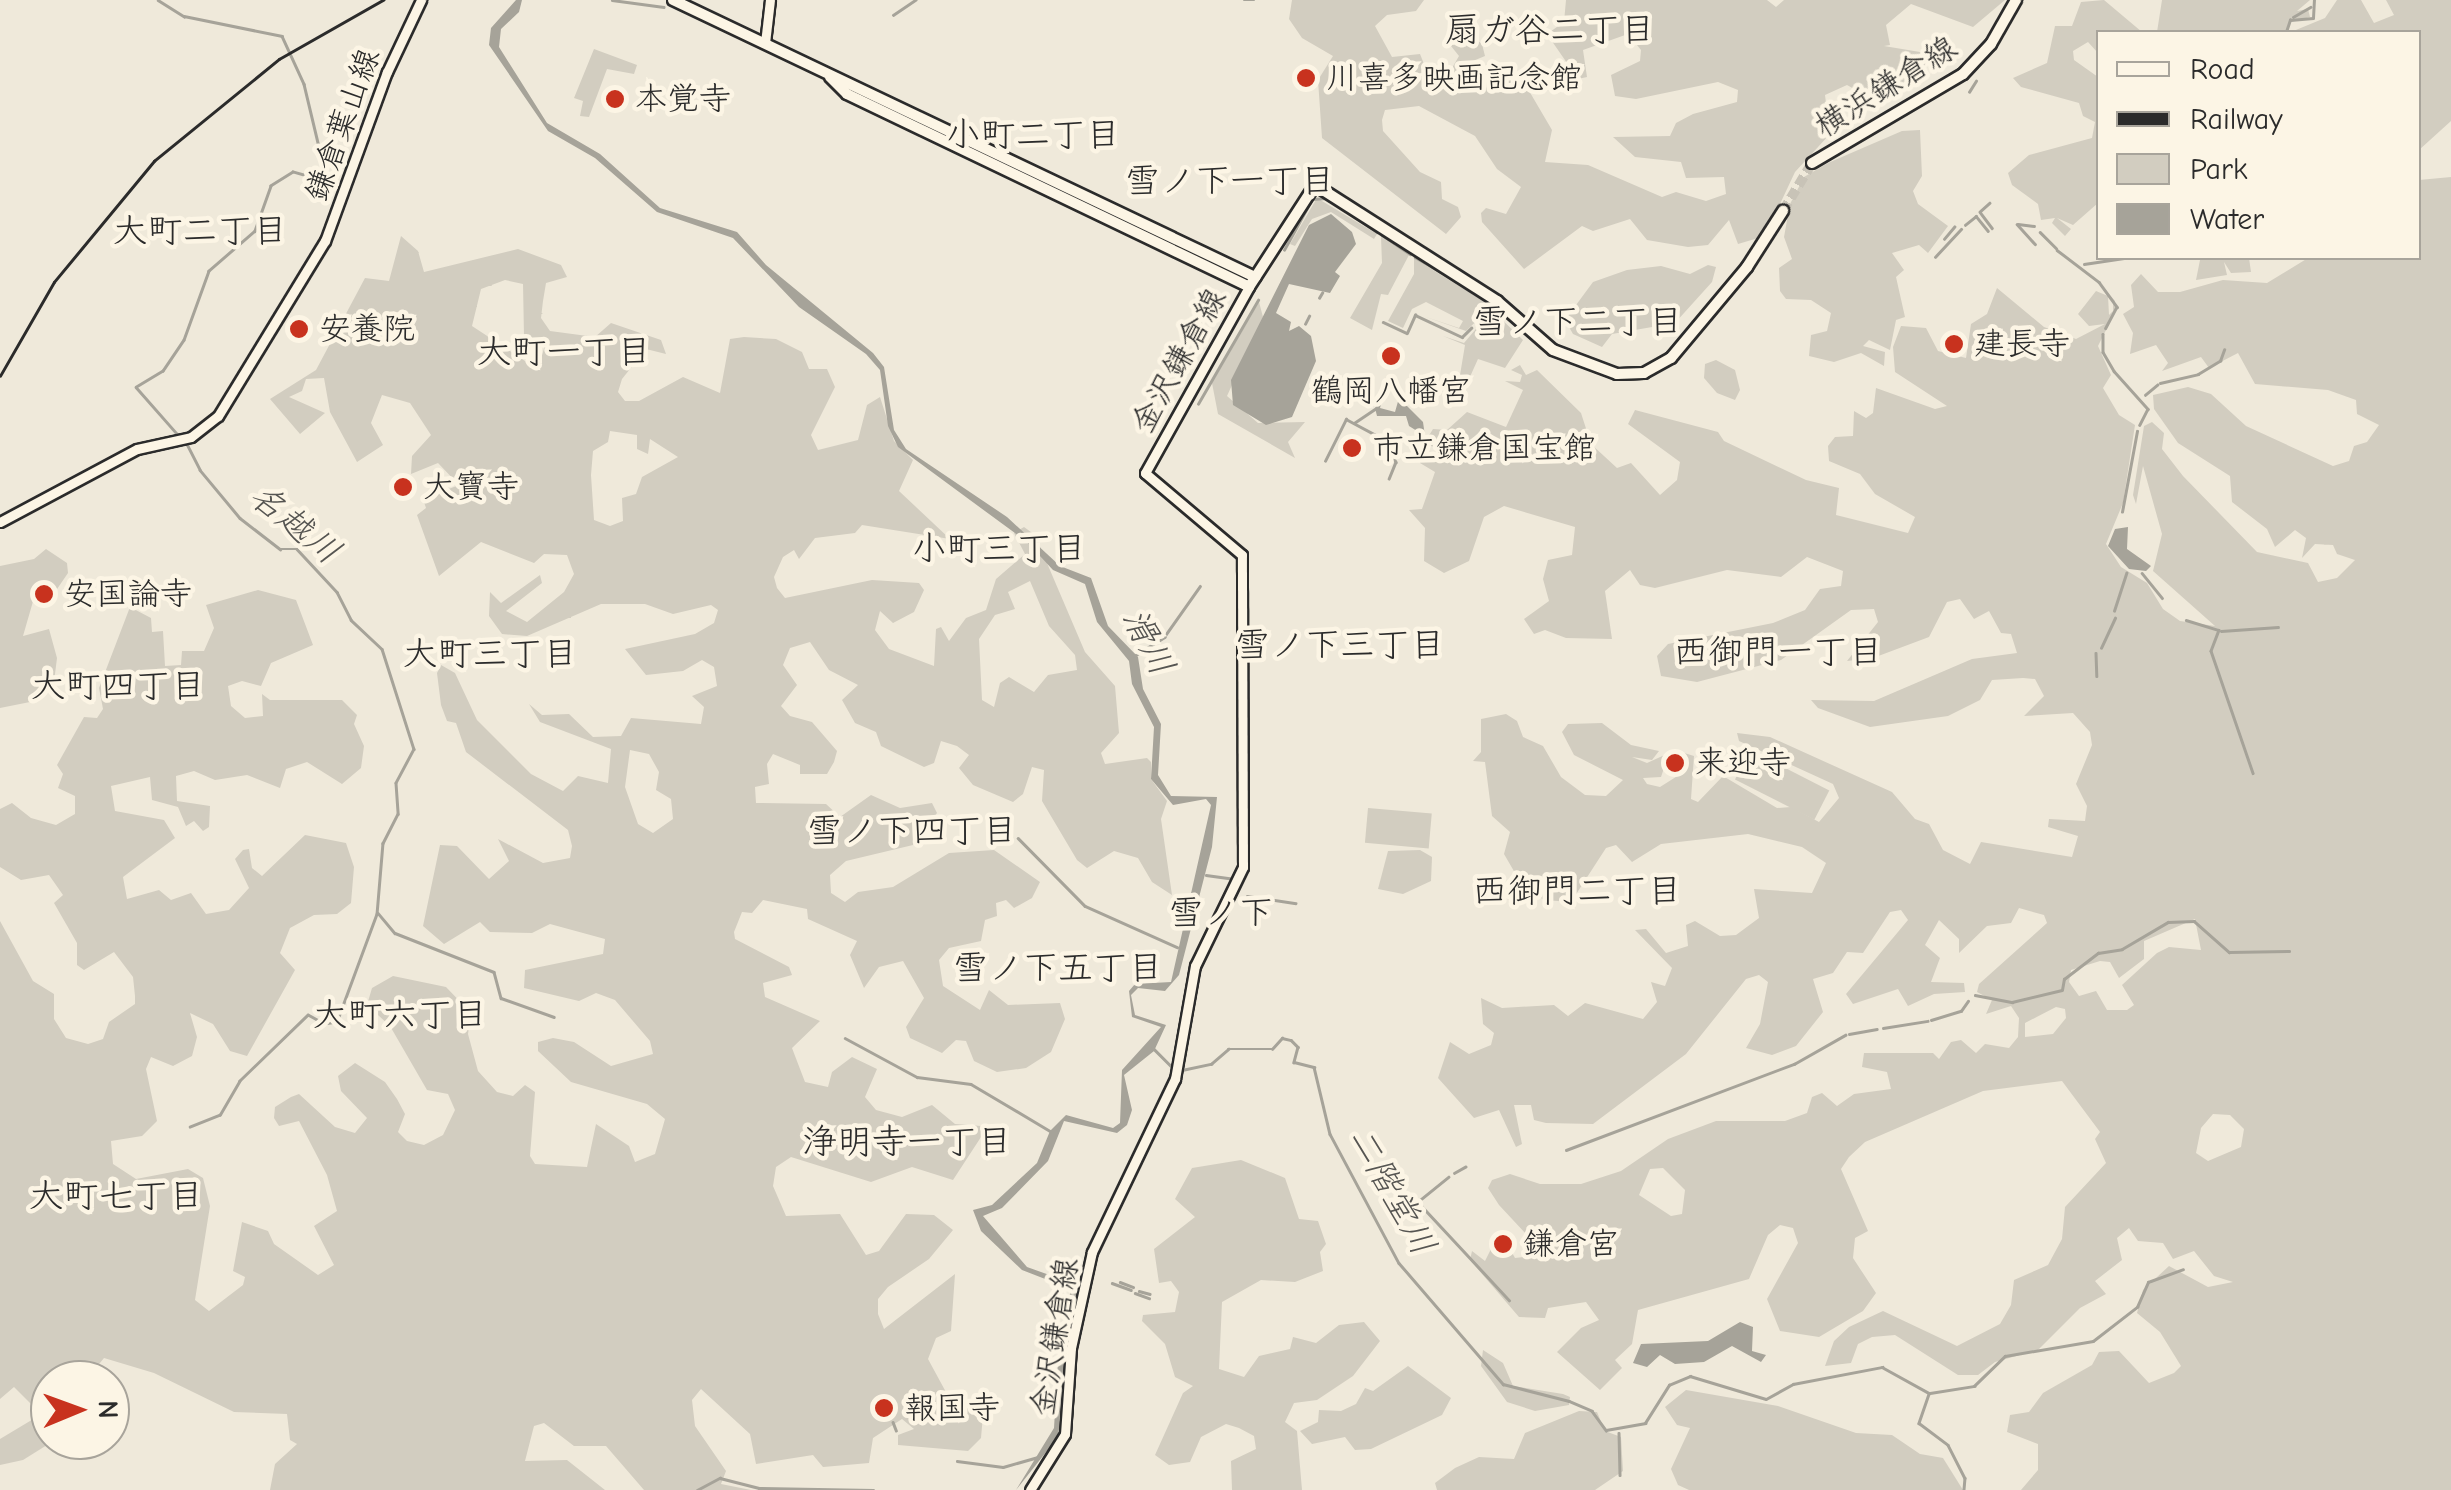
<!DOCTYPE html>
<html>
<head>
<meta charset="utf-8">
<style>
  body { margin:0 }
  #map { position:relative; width:2451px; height:1490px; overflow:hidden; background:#efe9da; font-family:"Comic Neue","Klee One",sans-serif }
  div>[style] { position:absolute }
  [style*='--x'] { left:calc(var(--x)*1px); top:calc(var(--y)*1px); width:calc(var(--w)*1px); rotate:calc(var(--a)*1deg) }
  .green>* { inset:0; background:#d2cdc0; transform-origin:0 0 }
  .water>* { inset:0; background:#a6a399 }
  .stream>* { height:2.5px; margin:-1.25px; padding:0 1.25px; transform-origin:1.25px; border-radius:1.25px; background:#a6a399 }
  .primary-tunnel>* { height:10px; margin-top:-5px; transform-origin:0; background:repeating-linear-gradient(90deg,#c8c3b7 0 10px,transparent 0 15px) }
  .roads { filter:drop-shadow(2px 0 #2b2b2b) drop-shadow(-2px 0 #2b2b2b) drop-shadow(0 2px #2b2b2b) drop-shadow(0 -2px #2b2b2b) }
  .secondary>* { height:9px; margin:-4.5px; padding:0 4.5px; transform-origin:4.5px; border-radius:4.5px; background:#fcf5e5 }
  .primary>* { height:10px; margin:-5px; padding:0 5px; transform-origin:5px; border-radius:5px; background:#fcf5e5 }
  .rail>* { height:2.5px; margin:-1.25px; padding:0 1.25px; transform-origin:1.25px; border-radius:1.25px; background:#2b2b2b }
  .dots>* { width:28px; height:28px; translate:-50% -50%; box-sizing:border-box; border:5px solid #fcf5e5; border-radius:50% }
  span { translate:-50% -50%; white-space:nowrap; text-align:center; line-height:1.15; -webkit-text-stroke:9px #fcf5e5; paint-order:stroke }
  .poi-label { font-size:32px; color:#2b2b2b }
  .left { translate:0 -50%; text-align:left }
  .street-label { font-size:32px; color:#2b2b2b }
  .neighbourhood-label { font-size:35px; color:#2b2b2b }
  .water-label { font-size:35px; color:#565552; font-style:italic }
  .legend { position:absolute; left:2096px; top:30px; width:325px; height:230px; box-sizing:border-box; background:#fcf5e5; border:2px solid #a8a49b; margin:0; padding:12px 18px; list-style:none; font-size:30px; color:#2b2b2b }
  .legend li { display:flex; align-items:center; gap:20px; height:50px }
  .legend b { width:50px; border:2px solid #a8a49b }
  .north { position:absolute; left:30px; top:1360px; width:100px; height:100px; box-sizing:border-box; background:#fcf5e5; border:2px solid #a8a49b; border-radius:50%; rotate:89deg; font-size:28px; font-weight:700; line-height:40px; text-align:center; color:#2b2b2b }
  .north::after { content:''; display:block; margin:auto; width:35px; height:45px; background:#c8321e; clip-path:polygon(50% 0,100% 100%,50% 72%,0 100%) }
</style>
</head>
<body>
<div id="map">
  <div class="green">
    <div style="clip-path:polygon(1292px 0,1424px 0,1416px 11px,1387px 15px,1375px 26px,1392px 57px,1420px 54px,1424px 64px,1452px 68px,1459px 56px,1451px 46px,1467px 32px,1482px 44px,1485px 56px,1468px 63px,1478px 81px,1491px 91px,1504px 88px,1500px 79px,1507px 75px,1525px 84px,1552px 130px,1545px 162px,1588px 165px,1662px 197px,1676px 192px,1706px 201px,1726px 194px,1724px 177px,1686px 178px,1681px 162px,1635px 157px,1613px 137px,1670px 136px,1676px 123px,1693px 114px,1737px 102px,1738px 90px,1718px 82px,1636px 99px,1615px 96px,1611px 75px,1640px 61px,1641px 50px,1628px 34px,1583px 50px,1587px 77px,1578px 79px,1547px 34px,1564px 22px,1566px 0,1767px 0,1776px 7px,1784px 0,2005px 0,1973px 27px,1911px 4px,1886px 25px,1890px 45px,1884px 46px,1932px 54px,1936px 61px,1918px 68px,1902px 91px,1863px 94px,1847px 85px,1825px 95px,1830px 134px,1795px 172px,1765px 236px,1738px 244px,1729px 220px,1708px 245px,1688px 247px,1647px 240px,1630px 219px,1593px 231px,1582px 226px,1524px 269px,1482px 222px,1481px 213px,1486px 208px,1506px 214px,1521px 187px,1497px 169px,1475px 136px,1419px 106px,1385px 110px,1382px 120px,1383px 131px,1420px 172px,1441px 182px,1442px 199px,1458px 207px,1461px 217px,1446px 234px,1322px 138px,1318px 80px,1333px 56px,1302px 38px,1289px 19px)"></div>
    <div style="clip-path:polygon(2104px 0,2142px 32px,2098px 32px,2098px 53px,2088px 42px,2073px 51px,2074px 60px,2098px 77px,2098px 203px,2073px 225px,2057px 218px,2071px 229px,2065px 236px,2052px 223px,2055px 218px,2041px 220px,2038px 204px,2012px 185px,2008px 173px,2029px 155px,2092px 138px,2095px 122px,2083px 116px,2079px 103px,2021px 87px,2013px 78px,2047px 63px,2055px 26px,2072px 26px,2081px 2px)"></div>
    <div style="clip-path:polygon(2162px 0,2310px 0,2297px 11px,2308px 9px,2310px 17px,2291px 22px,2286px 32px,2157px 32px)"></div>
    <div style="clip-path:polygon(2337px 0,2361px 0,2374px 23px,2394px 15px,2386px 0,2451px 0,2451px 121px,2419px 150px,2418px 32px,2291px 32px,2325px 18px)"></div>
    <div style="clip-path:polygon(594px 49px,637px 65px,634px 74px,607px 69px,589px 117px,580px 116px,583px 101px,574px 98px)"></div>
    <div style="clip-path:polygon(1920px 130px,1922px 176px,1913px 191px,1918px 204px,1948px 226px,1928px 253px,1919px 245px,1892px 253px,1904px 270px,1896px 277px,1905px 317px,1896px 320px,1890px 350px,1869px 340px,1863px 346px,1885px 352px,1884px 366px,1861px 353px,1834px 362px,1809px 356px,1811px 335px,1827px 331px,1831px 313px,1811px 300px,1786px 299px,1780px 291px,1779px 268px,1792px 259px,1784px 237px,1790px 204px,1804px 177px,1828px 163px,1902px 131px)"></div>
    <div style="clip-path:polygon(evenodd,2451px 177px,2451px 1490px,2021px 1490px,2038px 1470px,2038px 1444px,2007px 1432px,2010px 1415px,2029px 1412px,2043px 1393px,2092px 1365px,2099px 1352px,2119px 1351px,2149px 1383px,2174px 1373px,2181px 1366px,2160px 1332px,2137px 1313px,2143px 1290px,2169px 1266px,2208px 1287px,2233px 1282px,2214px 1276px,2194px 1251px,2173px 1259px,2163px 1243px,2138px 1241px,2129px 1228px,2117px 1238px,2122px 1260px,2095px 1281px,2106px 1294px,2080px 1308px,2038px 1350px,1995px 1362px,1978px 1375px,1958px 1375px,1895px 1335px,1872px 1337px,1858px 1344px,1851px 1363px,1825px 1366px,1834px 1341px,1849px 1327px,1883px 1311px,1957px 1346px,2000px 1324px,2011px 1305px,2014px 1280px,2048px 1265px,2062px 1239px,2065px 1207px,2106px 1163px,2095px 1139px,2100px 1132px,2062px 1081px,1983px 1091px,1865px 1142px,1849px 1157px,1841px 1169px,1868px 1231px,1855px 1238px,1853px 1258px,1876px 1293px,1863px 1311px,1819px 1337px,1780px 1331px,1767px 1299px,1798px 1243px,1793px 1228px,1780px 1225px,1768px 1235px,1749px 1279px,1638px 1310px,1632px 1344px,1615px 1360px,1622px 1368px,1600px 1390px,1557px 1352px,1581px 1328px,1599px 1320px,1586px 1302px,1548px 1308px,1545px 1318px,1519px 1317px,1470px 1260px,1472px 1251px,1485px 1261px,1500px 1231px,1515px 1258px,1532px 1256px,1538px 1247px,1499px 1205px,1488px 1188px,1492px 1180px,1510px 1174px,1540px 1184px,1581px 1184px,1621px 1171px,1668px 1139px,1716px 1121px,1785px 1121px,1807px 1113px,1812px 1097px,1822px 1093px,1837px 1106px,1854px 1094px,1891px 1089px,1887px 1072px,1862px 1067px,1864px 1053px,1933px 1053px,1939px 1059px,1951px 1042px,1961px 1040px,1976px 1053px,1985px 1044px,2009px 1048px,2018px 1037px,2019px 1018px,2011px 1006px,1986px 1014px,1992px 1000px,1977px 992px,1979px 984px,2047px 923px,2044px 915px,2019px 908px,2011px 923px,1987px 926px,1959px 953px,1959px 939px,1939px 920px,1925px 945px,1940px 958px,1931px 982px,1964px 983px,1965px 992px,1934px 994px,1908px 1006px,1898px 989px,1853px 1004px,1846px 994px,1908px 920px,1901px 910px,1890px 912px,1863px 953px,1847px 952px,1833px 973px,1813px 979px,1823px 1012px,1796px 1046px,1772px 1055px,1746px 1048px,1760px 1024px,1768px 982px,1759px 975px,1746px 979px,1686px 1054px,1593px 1124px,1546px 1123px,1534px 1120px,1531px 1105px,1514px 1105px,1522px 1144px,1516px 1147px,1499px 1110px,1474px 1118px,1438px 1078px,1450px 1042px,1469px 1054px,1491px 1045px,1494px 1033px,1483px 1024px,1481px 998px,1502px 1008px,1554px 1005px,1568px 1016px,1585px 1003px,1643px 1019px,1657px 1002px,1651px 982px,1665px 986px,1672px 968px,1635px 930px,1646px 929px,1666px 953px,1688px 946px,1686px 925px,1695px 921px,1720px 936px,1736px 935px,1759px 918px,1754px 889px,1812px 893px,1826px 863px,1802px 847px,1748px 834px,1661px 844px,1632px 862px,1616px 845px,1606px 848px,1571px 902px,1544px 900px,1522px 885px,1504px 854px,1510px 832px,1492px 816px,1485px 762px,1473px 761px,1481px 752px,1481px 719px,1506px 714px,1517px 721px,1523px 737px,1543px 746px,1561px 777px,1585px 795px,1606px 796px,1623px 780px,1574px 755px,1562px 732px,1568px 724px,1602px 723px,1631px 745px,1659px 751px,1652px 760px,1632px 757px,1647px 763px,1669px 753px,1661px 777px,1643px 778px,1647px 784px,1660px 787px,1679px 775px,1681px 752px,1694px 756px,1691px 799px,1698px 802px,1723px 776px,1777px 808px,1791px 807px,1819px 822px,1839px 798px,1833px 784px,1739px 741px,1737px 733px,1770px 737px,1892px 792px,1915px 819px,1929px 824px,1943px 850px,1970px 864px,1981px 842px,2072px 857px,2078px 836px,2048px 827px,2049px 819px,2085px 821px,2087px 806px,2076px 784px,2092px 745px,2090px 732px,2073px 713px,2024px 716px,2044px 696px,2035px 679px,2023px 678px,1992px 680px,1980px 700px,1948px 716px,1870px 727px,1818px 708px,1811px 700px,1874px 701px,1972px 659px,2017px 653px,2011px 634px,2001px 633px,1989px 611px,1974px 619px,1960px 599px,1947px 602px,1929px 637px,1873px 658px,1847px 661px,1878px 622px,1874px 609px,1851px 610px,1781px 660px,1697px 682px,1661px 676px,1657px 656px,1668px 644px,1773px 623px,1805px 610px,1820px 589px,1841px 586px,1843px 571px,1807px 557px,1781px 577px,1727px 570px,1655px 588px,1640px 585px,1630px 570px,1605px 591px,1612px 639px,1566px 638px,1545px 630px,1534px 634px,1524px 619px,1549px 601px,1543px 579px,1548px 560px,1572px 555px,1575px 527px,1504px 506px,1484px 517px,1469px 561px,1444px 573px,1424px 561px,1425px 528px,1409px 510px,1422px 509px,1435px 472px,1420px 463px,1421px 456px,1433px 461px,1436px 449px,1425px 442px,1433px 429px,1447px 430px,1467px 412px,1506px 427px,1523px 390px,1505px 381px,1520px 382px,1522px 375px,1511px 370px,1520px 365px,1526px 375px,1537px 370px,1581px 413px,1591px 444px,1617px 468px,1631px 463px,1660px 495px,1677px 480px,1680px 462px,1628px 424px,1635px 410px,1718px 432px,1724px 441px,1806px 480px,1839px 488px,1836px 515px,1908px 533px,1915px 517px,1875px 494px,1860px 474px,1829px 461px,1828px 446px,1835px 437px,1853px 436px,1854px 411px,1866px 418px,1873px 413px,1876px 388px,1935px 409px,1947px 406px,1895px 372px,1893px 347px,1901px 326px,1926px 328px,1938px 351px,1966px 358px,1971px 324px,1987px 314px,1997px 288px,2044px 327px,2076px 339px,2105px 324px,2089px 326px,2078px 314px,2096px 291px,2108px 296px,2109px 315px,2113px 311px,2113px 300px,2095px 278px,2115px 301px,2115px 312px,2098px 346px,2111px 375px,2103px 388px,2119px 415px,2135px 425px,2123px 503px,2106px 544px,2121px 567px,2147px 583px,2163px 609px,2180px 621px,2215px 626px,2153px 571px,2162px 534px,2143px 466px,2136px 504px,2133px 495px,2144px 426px,2152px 422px,2164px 433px,2162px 449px,2183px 476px,2257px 552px,2308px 563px,2318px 582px,2337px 578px,2355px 560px,2337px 554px,2333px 545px,2315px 544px,2302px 558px,2306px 538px,2295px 530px,2275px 547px,2267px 529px,2232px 502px,2230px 476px,2178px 443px,2154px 409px,2153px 395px,2188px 387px,2211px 394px,2246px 426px,2333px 466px,2349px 461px,2354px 446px,2367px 442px,2379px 425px,2357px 414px,2356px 400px,2328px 390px,2255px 384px,2238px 353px,2209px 368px,2201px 357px,2162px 371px,2168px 363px,2156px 345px,2130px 354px,2133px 333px,2123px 314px,2134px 307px,2131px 285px,2141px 274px,2158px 292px,2180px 292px,2223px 280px,2267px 283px,2308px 258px,2418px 258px,2419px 180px,2451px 177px,2195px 919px,2201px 950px,2169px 947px,2157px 953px,2122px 985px,2134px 1005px,2127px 1010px,2107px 1010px,2096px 991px,2079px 996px,2069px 982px,2071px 970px,2100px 961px,2110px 962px,2119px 978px,2144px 959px,2144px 941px,2195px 919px,2451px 177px,2056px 1007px,2065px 1009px,2066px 1018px,2053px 1034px,2025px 1037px,2025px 1023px,2056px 1007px,2451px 177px,2213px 1114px,2230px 1115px,2244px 1129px,2241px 1147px,2208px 1161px,2196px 1153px,2201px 1128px,2213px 1114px,2451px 177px,1663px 1168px,1685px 1190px,1682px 1214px,1671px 1216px,1639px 1195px,1650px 1169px,1663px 1168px)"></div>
    <div style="clip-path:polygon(1317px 198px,1377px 234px,1374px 239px,1331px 212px,1312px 219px,1295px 246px,1290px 244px)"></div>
    <div style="clip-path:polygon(evenodd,401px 236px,418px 251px,424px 272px,518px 249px,561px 265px,567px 277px,546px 283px,543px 301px,541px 318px,550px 331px,595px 337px,611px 323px,661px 340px,666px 354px,646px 349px,622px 379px,618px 392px,625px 401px,639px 401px,683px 377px,720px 393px,730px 339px,744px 337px,776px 339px,802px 352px,809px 369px,827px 369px,835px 387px,811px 435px,818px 450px,858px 440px,867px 405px,880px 397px,894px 441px,913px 460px,899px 491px,950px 539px,862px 525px,855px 533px,815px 538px,799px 559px,794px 550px,783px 557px,774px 577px,777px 588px,785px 598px,872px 580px,919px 583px,924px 590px,914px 612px,893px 623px,880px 611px,875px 630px,889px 649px,934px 666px,936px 629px,941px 627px,949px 641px,966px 618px,986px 610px,996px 579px,1025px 554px,1014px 533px,1024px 527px,1035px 535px,1085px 652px,1115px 686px,1119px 733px,1101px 753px,1105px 764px,1147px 758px,1151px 762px,1151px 779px,1167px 801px,1161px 819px,1172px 895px,1152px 882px,1138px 858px,1114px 851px,1087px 868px,1077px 860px,1042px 801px,1044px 770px,1032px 767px,1023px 794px,1013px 802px,973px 785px,959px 768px,969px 755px,957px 746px,941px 741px,934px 763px,924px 767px,881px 746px,876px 732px,855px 723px,842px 700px,858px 685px,829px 670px,810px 642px,790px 648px,783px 665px,797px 685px,781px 706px,790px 716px,812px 722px,837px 751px,834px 762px,827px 774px,800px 774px,800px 765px,773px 754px,767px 764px,769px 784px,755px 787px,756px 803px,826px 804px,840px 817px,871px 795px,900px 808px,932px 803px,937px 813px,913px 845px,846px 861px,830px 875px,831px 893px,845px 902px,858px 892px,893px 887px,949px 853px,994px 850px,1040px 882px,1032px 898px,1014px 908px,1006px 900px,996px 903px,997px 916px,985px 920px,981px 941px,949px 948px,939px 960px,943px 986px,980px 1010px,989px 990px,1008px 1005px,1060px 1003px,1065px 1019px,1051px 1052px,1026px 1068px,997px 1072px,974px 1061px,966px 1041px,956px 1040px,942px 1053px,910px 1038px,906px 1027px,924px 998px,903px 961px,879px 967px,864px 988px,850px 955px,857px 941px,808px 919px,807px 909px,763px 900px,752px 913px,742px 912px,734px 932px,735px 939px,789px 967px,792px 975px,763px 983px,765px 997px,820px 1021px,792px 1048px,805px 1082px,828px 1087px,832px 1072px,852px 1057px,877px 1069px,865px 1097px,876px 1110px,902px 1117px,932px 1105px,955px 1124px,981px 1126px,983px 1134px,953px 1180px,912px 1167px,871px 1182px,791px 1157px,776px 1167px,773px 1186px,786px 1216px,840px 1214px,866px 1255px,879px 1251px,906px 1214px,934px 1215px,953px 1230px,929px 1259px,888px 1287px,878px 1299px,878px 1314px,884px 1329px,955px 1274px,951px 1331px,936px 1338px,928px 1359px,947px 1394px,983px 1415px,981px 1438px,968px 1451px,898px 1445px,898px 1435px,914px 1429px,902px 1419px,873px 1438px,869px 1463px,823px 1467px,813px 1455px,756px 1464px,750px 1434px,701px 1389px,692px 1400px,695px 1426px,726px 1471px,721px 1484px,751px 1490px,644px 1490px,606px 1446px,574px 1446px,544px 1423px,534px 1426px,525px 1461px,567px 1460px,605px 1490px,270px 1490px,275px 1464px,297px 1444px,290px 1440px,287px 1414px,234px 1412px,154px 1373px,104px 1358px,86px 1380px,50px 1380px,50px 1392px,31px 1404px,14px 1387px,0 1399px,0 921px,33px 981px,54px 994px,54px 1019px,66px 1038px,88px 1044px,103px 1039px,109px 1022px,135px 1004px,135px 996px,133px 977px,114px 952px,84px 970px,77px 965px,77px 943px,54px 903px,63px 895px,49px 875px,21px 880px,0 867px,0 809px,12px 803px,31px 818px,56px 825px,75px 814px,75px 796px,58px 788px,63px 774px,57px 765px,84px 717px,97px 718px,103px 709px,99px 688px,130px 607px,151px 618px,152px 632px,163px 631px,165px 666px,181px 665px,182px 651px,204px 651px,214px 628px,206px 605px,258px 590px,296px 600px,313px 645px,271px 663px,261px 686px,242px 681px,228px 686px,231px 706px,245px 718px,263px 716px,262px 694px,270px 700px,342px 700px,357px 715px,354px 724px,364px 746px,361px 768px,342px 784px,307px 762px,286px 769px,280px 788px,247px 775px,215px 780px,194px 771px,176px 776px,177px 801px,210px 806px,209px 827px,203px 831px,194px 821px,186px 826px,178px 807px,152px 800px,150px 777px,111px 786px,115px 811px,164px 820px,175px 838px,123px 877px,127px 899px,159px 890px,171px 900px,191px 893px,206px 914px,229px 910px,249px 888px,235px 859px,243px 850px,249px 849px,252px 868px,262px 876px,305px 835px,346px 843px,354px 867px,351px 903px,337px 914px,314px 915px,290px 928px,280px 953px,295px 970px,247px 1056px,230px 1051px,213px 1024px,190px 1013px,197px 1037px,192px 1056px,173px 1066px,151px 1057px,146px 1069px,157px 1121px,142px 1136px,111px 1141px,113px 1164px,136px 1179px,188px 1169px,203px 1178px,210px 1206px,195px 1300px,209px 1311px,243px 1285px,245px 1277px,233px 1271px,242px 1222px,268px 1231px,274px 1244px,318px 1275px,334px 1265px,314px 1226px,337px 1211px,327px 1175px,299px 1121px,279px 1126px,274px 1118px,275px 1107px,291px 1097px,299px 1094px,335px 1127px,355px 1133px,367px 1118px,341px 1091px,338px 1076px,355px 1063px,385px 1082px,397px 1099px,405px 1114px,398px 1132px,407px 1141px,424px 1145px,443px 1135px,455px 1110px,448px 1094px,427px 1090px,390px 1026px,367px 1005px,372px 988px,393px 976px,446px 987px,471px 1013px,468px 1034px,478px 1071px,497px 1092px,513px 1096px,525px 1085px,535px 1092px,530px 1156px,535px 1164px,587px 1167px,596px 1124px,629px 1146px,635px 1162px,655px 1154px,665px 1119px,647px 1104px,571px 1082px,538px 1051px,538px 1042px,553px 1038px,574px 1042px,611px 1066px,653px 1054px,650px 1041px,615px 1000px,596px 993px,579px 1001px,524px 988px,525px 970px,603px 954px,605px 939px,550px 924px,532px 933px,490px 932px,480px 922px,444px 944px,423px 926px,440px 845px,457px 846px,489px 879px,509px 861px,498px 839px,543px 863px,570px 858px,572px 846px,568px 830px,466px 752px,456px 723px,447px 721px,441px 705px,437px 673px,441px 665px,455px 673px,477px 720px,531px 774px,563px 791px,578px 776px,608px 783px,611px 749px,540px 722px,529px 704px,542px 715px,569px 714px,593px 737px,621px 736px,631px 718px,701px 724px,704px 707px,692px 696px,717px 686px,714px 667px,702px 660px,683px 671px,646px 675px,625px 649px,695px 634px,714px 623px,718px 610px,711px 605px,673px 614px,645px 604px,601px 604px,527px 636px,502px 634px,489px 616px,490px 592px,501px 603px,540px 575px,542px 583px,506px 611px,527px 622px,564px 592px,574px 574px,567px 555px,544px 554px,534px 563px,481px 542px,439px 576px,417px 515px,426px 508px,423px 499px,459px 485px,438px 463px,411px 474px,412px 456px,431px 435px,410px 403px,382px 395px,371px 423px,383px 445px,357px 462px,330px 412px,324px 378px,306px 379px,302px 391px,289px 397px,325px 413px,300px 434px,270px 399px,316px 370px,365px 278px,389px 281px,401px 236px,505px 280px,523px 284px,524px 336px,546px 341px,541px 359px,531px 365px,472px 326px,481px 289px,505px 280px,401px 236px,610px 431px,637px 435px,637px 449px,648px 454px,650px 439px,678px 457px,642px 477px,636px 494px,622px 498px,623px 521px,610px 526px,594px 520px,591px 475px,593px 451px,608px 442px,610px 431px,401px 236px,1030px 581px,1049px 626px,1075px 655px,1077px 670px,1048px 675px,1034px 692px,1009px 677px,1000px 683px,994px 707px,982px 700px,979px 639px,995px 615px,1015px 609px,1008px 592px,1030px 581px,401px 236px,630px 750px,649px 754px,659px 772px,656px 790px,671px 799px,673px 819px,653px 833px,638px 824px,625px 787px,630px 750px)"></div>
    <div style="clip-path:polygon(1381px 237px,1409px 255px,1388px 295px,1381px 294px,1372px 330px,1350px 318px,1382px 263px)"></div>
    <div style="clip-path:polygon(1414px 258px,1449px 280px,1492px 306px,1466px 331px,1423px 316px,1459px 328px,1463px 321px,1426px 302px,1412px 309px,1403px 328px,1388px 321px,1414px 274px)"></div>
    <div style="clip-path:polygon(2195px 258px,2249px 258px,2251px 272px,2231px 273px,2224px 262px,2227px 275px,2196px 280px,2200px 260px)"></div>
    <div style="clip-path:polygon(1708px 265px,1716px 267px,1712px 282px,1675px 323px,1612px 334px,1602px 347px,1573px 334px,1565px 320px,1593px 282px,1627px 270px,1661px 266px,1690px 274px)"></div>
    <div style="clip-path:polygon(1259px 302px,1263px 317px,1227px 396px,1258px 423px,1305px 422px,1288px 442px,1295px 458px,1218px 414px,1212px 383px)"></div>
    <div style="clip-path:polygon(1492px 310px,1523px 340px,1505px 368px,1478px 359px,1469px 379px,1460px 375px,1465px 345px,1443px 336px,1464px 343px)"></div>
    <div style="clip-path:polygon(1716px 360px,1735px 370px,1740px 390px,1735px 400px,1717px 393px,1704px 378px,1705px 364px)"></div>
    <div style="clip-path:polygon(46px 549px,67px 563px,68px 573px,55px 592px,34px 598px,23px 636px,49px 629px,57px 658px,54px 682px,30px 702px,0 708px,0 566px,34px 559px)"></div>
    <div style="left:1750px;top:750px;width:89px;height:33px;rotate:27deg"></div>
    <div style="left:1368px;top:808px;width:64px;height:35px;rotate:5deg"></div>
    <div style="clip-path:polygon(1420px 850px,1432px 857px,1431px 881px,1403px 894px,1378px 889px,1388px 851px)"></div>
    <div style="clip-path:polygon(1241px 1160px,1285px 1178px,1299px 1219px,1318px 1221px,1326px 1244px,1320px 1252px,1323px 1271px,1295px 1282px,1261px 1280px,1222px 1302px,1219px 1369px,1244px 1377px,1259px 1356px,1290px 1349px,1293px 1337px,1316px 1343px,1339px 1325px,1364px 1322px,1380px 1341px,1353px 1376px,1317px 1400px,1294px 1403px,1285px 1422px,1297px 1431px,1302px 1490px,1232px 1490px,1231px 1461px,1256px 1449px,1254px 1436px,1239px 1428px,1226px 1424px,1201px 1437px,1190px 1462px,1169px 1465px,1155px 1455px,1183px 1393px,1193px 1386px,1175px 1377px,1165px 1344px,1142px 1321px,1143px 1315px,1175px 1312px,1179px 1292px,1171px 1281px,1159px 1283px,1154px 1249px,1195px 1217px,1175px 1199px,1192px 1168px)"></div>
    <div style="clip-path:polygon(1483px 1350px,1503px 1363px,1513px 1386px,1563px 1394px,1570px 1397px,1569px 1405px,1535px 1411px,1507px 1402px,1481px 1366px)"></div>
    <div style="clip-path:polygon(1408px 1366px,1451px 1398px,1442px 1415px,1371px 1449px,1355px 1450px,1345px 1437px,1312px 1444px,1300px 1431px,1318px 1422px,1319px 1410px,1341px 1411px,1356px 1404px,1365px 1388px,1373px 1391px)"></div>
    <div style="clip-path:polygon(1686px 1390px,1778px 1406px,1856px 1433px,1892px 1435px,1920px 1454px,1943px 1458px,1963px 1490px,1689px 1490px,1678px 1485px,1671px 1469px,1690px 1428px,1677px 1425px,1665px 1407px)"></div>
    <div style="clip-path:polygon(50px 1409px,55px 1440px,23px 1460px,0 1465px,0 1439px)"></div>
    <div style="clip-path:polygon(1579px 1411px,1597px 1412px,1605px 1431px,1621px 1437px,1623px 1471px,1595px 1490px,1437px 1490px,1435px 1483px,1455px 1468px,1479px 1457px,1514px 1459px,1525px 1433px)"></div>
  </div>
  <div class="water">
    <div style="clip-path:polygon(516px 0,522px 0,519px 12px,501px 29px,499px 47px,547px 123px,600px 154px,660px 208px,737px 232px,766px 265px,873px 353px,884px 367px,894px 430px,906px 449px,1007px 517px,1060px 566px,1091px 578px,1108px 626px,1138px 657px,1143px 689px,1161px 724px,1158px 775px,1171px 796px,1217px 797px,1212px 847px,1179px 975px,1165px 991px,1138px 988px,1131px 995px,1135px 1015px,1166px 1025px,1154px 1051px,1124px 1075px,1132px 1110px,1127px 1125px,1117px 1133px,1064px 1121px,1048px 1161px,1002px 1208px,983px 1216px,1027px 1267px,1069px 1282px,1077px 1295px,1058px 1437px,1016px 1490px,1054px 1428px,1059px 1344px,1071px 1289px,1022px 1270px,981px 1231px,973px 1210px,992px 1205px,1037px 1163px,1050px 1131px,1066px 1115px,1113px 1128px,1120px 1123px,1122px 1070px,1161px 1027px,1132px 1017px,1129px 991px,1135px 984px,1171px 982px,1211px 805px,1206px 799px,1173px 805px,1151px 779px,1154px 727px,1132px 684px,1129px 661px,1097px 622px,1085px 584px,1053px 570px,1027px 542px,898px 447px,888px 426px,880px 370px,866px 354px,799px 307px,733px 238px,657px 212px,595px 158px,548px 131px,489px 45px,491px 28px)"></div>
    <div style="clip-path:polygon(1331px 214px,1352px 232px,1356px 244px,1335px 272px,1340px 276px,1330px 293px,1289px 284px,1276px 313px,1291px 322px,1289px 331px,1299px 326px,1311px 336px,1316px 361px,1292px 417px,1266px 425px,1233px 405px,1231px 380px,1309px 225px)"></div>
    <div style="clip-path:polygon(1384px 393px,1380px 408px,1395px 412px,1399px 398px,1423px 422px,1425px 436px,1409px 426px,1406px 416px,1377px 416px,1375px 408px)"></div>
    <div style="clip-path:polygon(2128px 527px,2127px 549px,2151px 566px,2146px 571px,2129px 569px,2108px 546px,2115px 529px)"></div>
    <div style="clip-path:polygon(1740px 1322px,1753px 1327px,1752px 1351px,1766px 1355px,1761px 1362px,1732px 1346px,1704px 1362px,1675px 1364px,1660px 1355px,1647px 1367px,1633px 1363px,1641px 1344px,1708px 1341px)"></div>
  </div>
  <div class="stream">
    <div style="--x:158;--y:0;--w:31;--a:32"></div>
    <div style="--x:184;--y:16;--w:100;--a:11.5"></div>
    <div style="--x:282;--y:36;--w:53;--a:65.4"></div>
    <div style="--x:304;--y:84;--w:86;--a:76.6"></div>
    <div style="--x:324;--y:168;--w:12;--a:104"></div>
    <div style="--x:321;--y:180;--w:29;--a:-164"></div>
    <div style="--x:293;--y:172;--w:26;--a:148"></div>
    <div style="--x:271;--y:186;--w:48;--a:109.6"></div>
    <div style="--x:255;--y:231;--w:61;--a:139"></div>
    <div style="--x:209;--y:271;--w:73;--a:109.9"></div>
    <div style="--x:184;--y:340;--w:37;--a:124"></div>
    <div style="--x:163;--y:371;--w:31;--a:149"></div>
    <div style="--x:136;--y:387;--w:67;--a:48.7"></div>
    <div style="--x:612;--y:0;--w:52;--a:7.7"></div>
    <div style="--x:1244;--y:0;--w:10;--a:0"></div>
    <div style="--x:893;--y:15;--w:27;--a:-34"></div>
    <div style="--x:2293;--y:17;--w:20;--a:-30"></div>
    <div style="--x:2286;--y:32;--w:13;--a:-72"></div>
    <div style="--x:2290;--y:20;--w:23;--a:-5"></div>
    <div style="--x:2313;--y:18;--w:18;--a:-87"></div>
    <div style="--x:1969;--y:92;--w:13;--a:-58"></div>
    <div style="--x:1333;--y:202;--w:53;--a:34.3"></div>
    <div style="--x:1990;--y:203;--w:13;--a:138"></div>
    <div style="--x:1980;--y:212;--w:20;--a:53"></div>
    <div style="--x:2017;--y:224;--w:27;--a:48"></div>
    <div style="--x:2018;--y:224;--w:16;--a:7"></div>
    <div style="--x:1965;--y:225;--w:14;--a:-39"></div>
    <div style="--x:1976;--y:216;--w:19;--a:51"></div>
    <div style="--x:2040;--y:232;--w:23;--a:45"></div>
    <div style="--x:1382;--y:235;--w:34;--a:34"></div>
    <div style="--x:1944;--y:239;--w:16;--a:-50"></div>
    <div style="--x:1284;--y:250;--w:58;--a:-61.2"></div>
    <div style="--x:1312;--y:199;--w:14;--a:-4"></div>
    <div style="--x:2057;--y:250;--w:53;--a:37.3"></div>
    <div style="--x:2099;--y:282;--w:31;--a:54"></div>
    <div style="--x:2117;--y:307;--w:24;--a:118"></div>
    <div style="--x:1415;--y:257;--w:44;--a:30.1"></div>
    <div style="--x:1935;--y:257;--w:38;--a:-47"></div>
    <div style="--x:2084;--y:264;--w:40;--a:-8.5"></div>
    <div style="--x:1319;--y:298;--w:6;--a:-59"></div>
    <div style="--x:1383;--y:322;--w:26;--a:25"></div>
    <div style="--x:1407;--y:333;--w:20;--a:-66"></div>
    <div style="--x:1415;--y:315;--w:52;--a:25.1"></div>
    <div style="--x:1462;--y:337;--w:13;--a:-45"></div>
    <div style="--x:1305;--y:324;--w:9;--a:-63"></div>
    <div style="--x:1518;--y:325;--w:32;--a:44"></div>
    <div style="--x:2103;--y:334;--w:18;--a:90"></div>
    <div style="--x:2103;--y:352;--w:22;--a:60"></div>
    <div style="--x:2114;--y:371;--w:51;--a:48.2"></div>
    <div style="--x:2148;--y:409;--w:18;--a:117"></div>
    <div style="--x:2160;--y:383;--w:39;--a:-13"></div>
    <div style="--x:2198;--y:374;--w:26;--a:-31"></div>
    <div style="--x:2220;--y:361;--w:12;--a:-70"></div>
    <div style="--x:2145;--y:395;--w:16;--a:-40"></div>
    <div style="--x:1198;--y:404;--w:120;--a:-60"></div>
    <div style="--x:1354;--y:423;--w:25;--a:-34"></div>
    <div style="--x:186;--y:442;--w:31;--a:63"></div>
    <div style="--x:200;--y:470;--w:62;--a:50.2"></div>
    <div style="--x:240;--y:518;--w:51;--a:37.8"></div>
    <div style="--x:280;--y:549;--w:17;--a:0"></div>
    <div style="--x:297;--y:549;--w:59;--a:47.1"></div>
    <div style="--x:337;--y:592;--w:31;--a:63"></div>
    <div style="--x:351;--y:620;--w:42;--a:43.1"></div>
    <div style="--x:382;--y:649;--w:105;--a:72.3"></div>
    <div style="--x:414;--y:749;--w:38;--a:118"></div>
    <div style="--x:396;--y:783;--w:31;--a:86"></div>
    <div style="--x:398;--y:814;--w:33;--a:117"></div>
    <div style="--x:383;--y:843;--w:71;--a:94.8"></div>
    <div style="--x:377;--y:914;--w:115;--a:110.3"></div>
    <div style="--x:337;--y:1022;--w:13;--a:171"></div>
    <div style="--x:324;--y:1024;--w:18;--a:-151"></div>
    <div style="--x:308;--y:1015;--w:95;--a:135.9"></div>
    <div style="--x:240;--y:1081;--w:39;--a:120"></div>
    <div style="--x:220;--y:1115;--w:32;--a:158"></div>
    <div style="--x:1325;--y:461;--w:47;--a:-63.4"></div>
    <div style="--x:1346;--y:419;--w:47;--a:28.2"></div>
    <div style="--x:1387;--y:441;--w:23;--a:67"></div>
    <div style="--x:1396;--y:462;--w:18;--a:112"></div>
    <div style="--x:2122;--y:512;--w:82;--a:-79.5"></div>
    <div style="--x:2142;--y:573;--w:32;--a:51"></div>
    <div style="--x:2114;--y:611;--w:40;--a:-72"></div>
    <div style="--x:2186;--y:620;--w:34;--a:17"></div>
    <div style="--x:2219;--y:630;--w:22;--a:111"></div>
    <div style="--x:2211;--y:651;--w:129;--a:71"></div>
    <div style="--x:2221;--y:631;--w:57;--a:-4"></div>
    <div style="--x:2101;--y:648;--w:33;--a:-65"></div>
    <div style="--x:2096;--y:653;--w:23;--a:88"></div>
    <div style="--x:1134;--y:656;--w:36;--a:-32"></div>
    <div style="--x:1164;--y:637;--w:62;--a:-54.8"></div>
    <div style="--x:1018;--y:838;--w:95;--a:45.4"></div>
    <div style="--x:1085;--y:906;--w:101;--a:24"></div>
    <div style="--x:1206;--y:875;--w:27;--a:8"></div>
    <div style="--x:1247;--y:896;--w:49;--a:8.3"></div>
    <div style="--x:378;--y:913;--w:26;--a:50"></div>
    <div style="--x:395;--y:933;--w:106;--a:21.5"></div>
    <div style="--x:494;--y:972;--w:27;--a:75"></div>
    <div style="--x:501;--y:998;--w:56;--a:19.7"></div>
    <div style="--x:1975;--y:995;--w:38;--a:11"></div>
    <div style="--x:2012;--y:1002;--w:51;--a:-13.5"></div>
    <div style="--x:2062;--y:990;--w:11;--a:-80"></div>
    <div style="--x:2064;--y:979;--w:43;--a:-37.4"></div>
    <div style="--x:2098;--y:953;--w:24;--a:-9"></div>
    <div style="--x:2122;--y:949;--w:53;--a:-30.4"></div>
    <div style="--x:2168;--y:922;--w:26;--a:-2"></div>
    <div style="--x:2194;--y:921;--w:47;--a:41.5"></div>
    <div style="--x:2229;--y:952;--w:60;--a:-1"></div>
    <div style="--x:1931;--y:1020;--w:31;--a:-17"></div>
    <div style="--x:1961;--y:1011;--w:12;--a:-55"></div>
    <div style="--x:1883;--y:1028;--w:45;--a:-9"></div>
    <div style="--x:1849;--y:1034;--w:28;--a:-10"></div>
    <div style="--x:845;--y:1038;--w:82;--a:28.4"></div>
    <div style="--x:917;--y:1077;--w:54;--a:7.4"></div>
    <div style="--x:971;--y:1084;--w:92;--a:30.7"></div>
    <div style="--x:1153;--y:1048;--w:30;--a:45"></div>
    <div style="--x:1182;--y:1070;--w:30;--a:-12"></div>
    <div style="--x:1211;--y:1064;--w:23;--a:-41"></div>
    <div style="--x:1228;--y:1049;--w:44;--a:0"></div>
    <div style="--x:1272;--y:1049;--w:15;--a:-48"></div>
    <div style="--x:1282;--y:1038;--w:9;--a:13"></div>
    <div style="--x:1291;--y:1040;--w:10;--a:45"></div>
    <div style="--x:1298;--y:1047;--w:16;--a:105"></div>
    <div style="--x:1294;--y:1062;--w:21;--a:14"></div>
    <div style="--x:1314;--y:1067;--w:69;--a:76.6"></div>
    <div style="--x:1330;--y:1134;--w:146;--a:61.9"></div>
    <div style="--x:1399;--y:1263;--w:160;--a:49.3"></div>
    <div style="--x:1503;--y:1384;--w:68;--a:14.4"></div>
    <div style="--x:1569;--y:1401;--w:25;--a:23"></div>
    <div style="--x:1592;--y:1411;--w:24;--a:54"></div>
    <div style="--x:1606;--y:1430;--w:40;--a:-10"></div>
    <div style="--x:1645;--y:1423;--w:45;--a:-57.7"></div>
    <div style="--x:1669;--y:1385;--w:23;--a:-23"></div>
    <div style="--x:1690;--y:1376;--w:79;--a:16.8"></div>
    <div style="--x:1766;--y:1399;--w:31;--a:-29"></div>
    <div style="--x:1793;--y:1384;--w:91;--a:-10.8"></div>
    <div style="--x:1882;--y:1367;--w:54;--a:29"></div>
    <div style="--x:1566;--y:1150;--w:244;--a:-20.7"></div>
    <div style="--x:1794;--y:1064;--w:59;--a:-29.6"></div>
    <div style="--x:1454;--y:1173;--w:13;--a:-29"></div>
    <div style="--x:1449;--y:1177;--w:40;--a:141"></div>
    <div style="--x:1418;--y:1202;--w:134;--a:47.1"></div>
    <div style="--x:1120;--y:1282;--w:14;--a:21"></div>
    <div style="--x:1112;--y:1283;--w:20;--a:20"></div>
    <div style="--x:1139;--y:1291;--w:11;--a:15"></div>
    <div style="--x:1135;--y:1293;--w:15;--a:20"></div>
    <div style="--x:1930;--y:1393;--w:45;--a:-9"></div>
    <div style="--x:1974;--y:1386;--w:43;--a:-44.1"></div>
    <div style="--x:2005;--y:1356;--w:89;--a:-9.7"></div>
    <div style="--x:2093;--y:1341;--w:56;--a:-37.7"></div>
    <div style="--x:2137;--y:1307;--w:27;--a:-66"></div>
    <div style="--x:2148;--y:1282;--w:37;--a:-20"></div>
    <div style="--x:1929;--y:1394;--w:31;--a:109"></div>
    <div style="--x:1919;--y:1423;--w:36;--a:37"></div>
    <div style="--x:1948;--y:1445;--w:37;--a:63"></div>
    <div style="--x:1965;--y:1478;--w:12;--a:95"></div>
    <div style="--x:893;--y:1422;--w:9;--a:69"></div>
    <div style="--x:1619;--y:1433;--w:42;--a:88.6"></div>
    <div style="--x:957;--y:1461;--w:46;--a:7.4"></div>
    <div style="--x:1003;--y:1467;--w:35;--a:-16"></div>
    <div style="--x:697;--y:1490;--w:26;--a:-28"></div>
    <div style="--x:720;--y:1478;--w:40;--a:14.4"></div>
    <div style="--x:759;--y:1488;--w:114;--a:1"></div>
  </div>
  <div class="primary-tunnel">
    <div style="--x:1783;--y:211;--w:56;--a:-58.9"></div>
  </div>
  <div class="roads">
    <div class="secondary">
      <div style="--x:765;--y:43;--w:43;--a:-83.4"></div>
      <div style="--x:0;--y:522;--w:155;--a:-28.1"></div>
      <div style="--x:137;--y:449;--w:55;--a:-12.5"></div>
      <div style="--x:191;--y:437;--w:34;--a:-38"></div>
      <div style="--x:218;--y:416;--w:205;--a:-58.6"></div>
      <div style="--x:325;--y:241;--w:180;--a:-69.9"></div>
      <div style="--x:387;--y:72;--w:80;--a:-64.7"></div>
      <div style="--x:1030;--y:1490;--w:66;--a:-58"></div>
      <div style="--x:1065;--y:1434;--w:86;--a:-86"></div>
      <div style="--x:1071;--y:1348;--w:98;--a:-77.7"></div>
      <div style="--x:1092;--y:1252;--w:192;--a:-64.4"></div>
      <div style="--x:1175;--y:1079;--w:115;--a:-80"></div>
      <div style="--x:1195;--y:966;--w:110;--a:-64.1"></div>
      <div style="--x:1243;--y:867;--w:312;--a:-90.2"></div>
      <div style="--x:1242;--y:555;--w:127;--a:-139.8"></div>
      <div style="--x:1145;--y:473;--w:213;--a:-60.8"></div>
    </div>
    <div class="primary">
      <div style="--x:673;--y:0;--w:645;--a:25.45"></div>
      <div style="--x:830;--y:77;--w:24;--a:45"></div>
      <div style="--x:847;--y:94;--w:446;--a:25.6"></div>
      <div style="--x:1249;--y:287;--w:121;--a:-57.1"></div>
      <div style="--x:1315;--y:185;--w:216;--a:32.5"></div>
      <div style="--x:1497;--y:301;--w:74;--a:41.2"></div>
      <div style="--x:1553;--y:350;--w:68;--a:20.6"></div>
      <div style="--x:1617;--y:374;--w:27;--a:-2"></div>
      <div style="--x:1644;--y:373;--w:31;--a:-29"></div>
      <div style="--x:1671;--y:358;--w:119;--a:-50.1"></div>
      <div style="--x:1747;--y:267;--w:67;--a:-57.3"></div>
      <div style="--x:1812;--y:163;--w:175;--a:-30.5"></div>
      <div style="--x:1963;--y:74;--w:41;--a:-47"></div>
      <div style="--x:1991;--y:44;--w:51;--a:-60.4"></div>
    </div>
  </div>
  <div class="rail">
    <div style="--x:0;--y:376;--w:108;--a:-60.1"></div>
    <div style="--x:54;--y:282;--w:157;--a:-50.4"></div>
    <div style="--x:154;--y:161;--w:161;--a:-39.2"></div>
    <div style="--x:279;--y:59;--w:120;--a:-29.6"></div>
  </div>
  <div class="dots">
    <div style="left:1306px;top:78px;background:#c8321e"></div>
    <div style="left:615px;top:99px;background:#c8321e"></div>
    <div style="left:299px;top:329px;background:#c8321e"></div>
    <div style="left:1954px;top:344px;background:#c8321e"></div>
    <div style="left:1391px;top:356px;background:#c8321e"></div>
    <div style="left:1352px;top:448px;background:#c8321e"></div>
    <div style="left:403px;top:487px;background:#c8321e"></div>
    <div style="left:44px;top:594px;background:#c8321e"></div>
    <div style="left:1675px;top:763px;background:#c8321e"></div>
    <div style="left:1503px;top:1244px;background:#c8321e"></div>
    <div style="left:884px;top:1408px;background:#c8321e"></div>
  </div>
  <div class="poi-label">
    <span class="left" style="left:1326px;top:78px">川喜多映画記念館</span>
    <span class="left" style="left:635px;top:99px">本覚寺</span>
    <span class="left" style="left:319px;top:329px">安養院</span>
    <span class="left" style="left:1974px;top:344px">建長寺</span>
    <span style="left:1391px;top:391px">鶴岡八幡宮</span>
    <span class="left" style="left:1372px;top:448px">市立鎌倉国宝館</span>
    <span class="left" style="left:423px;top:487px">大寶寺</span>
    <span class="left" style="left:64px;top:594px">安国論寺</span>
    <span class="left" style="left:1695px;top:763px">来迎寺</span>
    <span class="left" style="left:1523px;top:1244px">鎌倉宮</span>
    <span class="left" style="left:904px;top:1408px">報国寺</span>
  </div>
  <div class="street-label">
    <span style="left:1886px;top:87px;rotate:-32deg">横浜鎌倉線</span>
    <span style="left:343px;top:125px;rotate:-70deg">鎌倉葉山線</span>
    <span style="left:1179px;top:361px;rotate:-61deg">金沢鎌倉線</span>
    <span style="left:1055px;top:1337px;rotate:-81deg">金沢鎌倉線</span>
  </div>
  <div class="neighbourhood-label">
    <span style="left:1550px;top:30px">扇ガ谷二丁目</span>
    <span style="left:1033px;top:135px">小町二丁目</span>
    <span style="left:1230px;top:181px">雪ノ下一丁目</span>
    <span style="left:200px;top:231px">大町二丁目</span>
    <span style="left:1578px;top:322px">雪ノ下二丁目</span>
    <span style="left:564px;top:352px">大町一丁目</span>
    <span style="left:999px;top:549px">小町三丁目</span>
    <span style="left:1340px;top:645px">雪ノ下三丁目</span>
    <span style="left:1778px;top:652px">西御門一丁目</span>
    <span style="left:490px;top:654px">大町三丁目</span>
    <span style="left:118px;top:686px">大町四丁目</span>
    <span style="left:912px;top:831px">雪ノ下四丁目</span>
    <span style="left:1577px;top:891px">西御門二丁目</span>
    <span style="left:1221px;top:913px">雪ノ下</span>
    <span style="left:1058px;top:968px">雪ノ下五丁目</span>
    <span style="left:400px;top:1015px">大町六丁目</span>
    <span style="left:907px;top:1142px">浄明寺一丁目</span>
    <span style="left:116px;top:1196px">大町七丁目</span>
  </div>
  <div class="water-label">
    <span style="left:295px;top:524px;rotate:39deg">名越川</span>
    <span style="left:1148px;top:642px;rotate:62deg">滑川</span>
    <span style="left:1392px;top:1191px;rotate:61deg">二階堂川</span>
  </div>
  <ul class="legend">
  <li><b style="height:12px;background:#fcf5e5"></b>Road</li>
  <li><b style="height:12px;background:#2b2b2b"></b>Railway</li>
  <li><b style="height:28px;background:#d2cdc0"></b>Park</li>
  <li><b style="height:28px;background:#a6a399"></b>Water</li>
  </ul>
  <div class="north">N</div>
</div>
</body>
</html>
